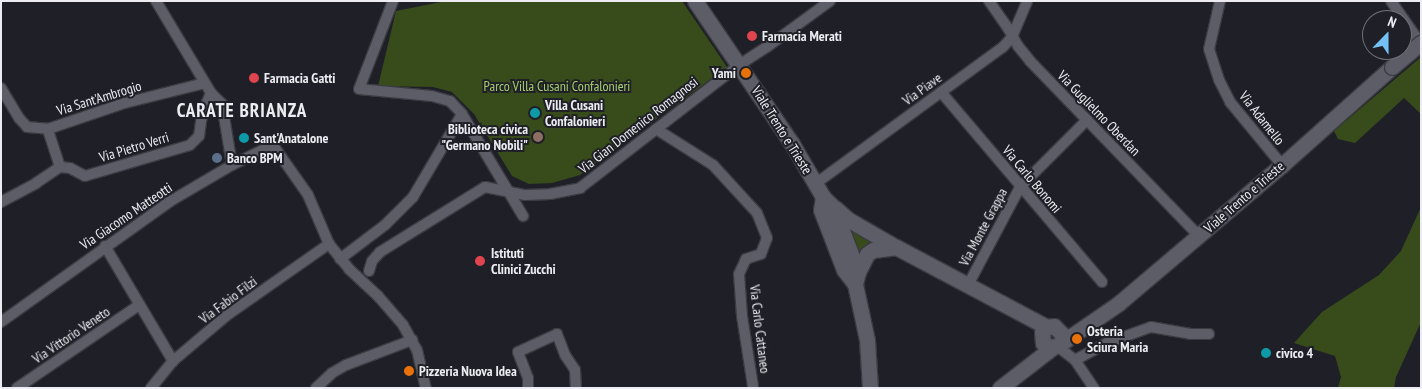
<!DOCTYPE html>
<html>
<head>
<meta charset="utf-8">
<style>
  body { margin:0 }
  #map { position:relative; width:1422px; height:389px; overflow:hidden; background:#1f2027; font-family:"PT Sans Narrow",sans-serif }
  div>[style] { position:absolute }
  [style*='--x'] { left:calc(var(--x)*1px); top:calc(var(--y)*1px); width:calc(var(--w)*1px); rotate:calc(var(--a)*1deg) }
  .green>* { inset:0; background:#384b1b }
  .roads { filter:drop-shadow(1px 0 #3b3b42) drop-shadow(-1px 0 #3b3b42) drop-shadow(0 1px #3b3b42) drop-shadow(0 -1px #3b3b42) }
  .street>* { height:10px; margin:-5px; padding:0 5px; transform-origin:5px; border-radius:5px; background:#5c5d66 }
  .secondary>* { height:15px; margin:-7.5px; padding:0 7.5px; transform-origin:7.5px; border-radius:7.5px; background:#5c5d66 }
  .bridges { filter:drop-shadow(1px 0 #3b3b42) drop-shadow(-1px 0 #3b3b42) drop-shadow(0 1px #3b3b42) drop-shadow(0 -1px #3b3b42) }
  .secondary-bridge>* { height:15px; margin:-7.5px; padding:0 7.5px; transform-origin:7.5px; border-radius:7.5px; background:#5c5d66 }
  .dots>* { width:14px; height:14px; translate:-50% -50%; box-sizing:border-box; border:2px solid #1f2027; border-radius:50% }
  span { translate:-50% -50%; white-space:nowrap; text-align:center; line-height:1.15; -webkit-text-stroke:4px #1f2027; paint-order:stroke }
  .poi-label { font-size:14px; color:#ececf2; font-weight:700 }
  .left { translate:0 -50%; text-align:left }
  .right { translate:-100% -50%; text-align:right }
  .park-label { font-size:14px; color:#a6cf6b }
  .street-label { font-size:14px; color:#ececf2 }
  .district-label { font-size:19px; color:#ececf2; font-weight:700; letter-spacing:1px }
  .frame { position:absolute; inset:0; border:2px solid #ececf2; pointer-events:none }
  .north { position:absolute; left:1362px; top:10px; width:50px; height:50px; box-sizing:border-box; background:#1f2027; border:1px solid #717278; border-radius:50%; rotate:22deg; font-size:14px; font-weight:700; line-height:20px; text-align:center; color:#ececf2 }
  .north::after { content:''; display:block; margin:auto; width:18px; height:22px; background:#73c1f5; clip-path:polygon(50% 0,100% 100%,50% 72%,0 100%) }
</style>
</head>
<body>
<div id="map">
  <div class="green">
    <div style="clip-path:polygon(446px 1px,682px 1px,727px 67px,580px 175px,552px 183px,529px 184px,512px 176px,474px 114px,452px 92px,433px 87px,378px 86px,396px 11px)"></div>
    <div style="clip-path:polygon(1421px 57px,1421px 114px,1404px 98px,1355px 143px,1338px 139px,1334px 131px)"></div>
    <div style="clip-path:polygon(1421px 207px,1421px 322px,1396px 377px,1394px 388px,1338px 388px,1341px 377px,1335px 356px,1294px 343px,1322px 312px,1379px 275px,1401px 251px)"></div>
    <div style="clip-path:polygon(846px 226px,877px 240px,857px 256px)"></div>
  </div>
  <div class="roads">
    <div class="street">
      <div style="--x:156;--y:1;--w:107;--a:59.1"></div>
      <div style="--x:211;--y:93;--w:16;--a:45"></div>
      <div style="--x:222;--y:104;--w:62;--a:80.7"></div>
      <div style="--x:393;--y:1;--w:94;--a:111.1"></div>
      <div style="--x:359;--y:89;--w:73;--a:5.5"></div>
      <div style="--x:432;--y:96;--w:19;--a:16"></div>
      <div style="--x:450;--y:101;--w:18;--a:47"></div>
      <div style="--x:462;--y:114;--w:119;--a:59.1"></div>
      <div style="--x:989;--y:1;--w:33;--a:55"></div>
      <div style="--x:1008;--y:28;--w:21;--a:61"></div>
      <div style="--x:1018;--y:46;--w:19;--a:51"></div>
      <div style="--x:1030;--y:61;--w:243;--a:46"></div>
      <div style="--x:1220;--y:1;--w:49;--a:102.9"></div>
      <div style="--x:1209;--y:49;--w:33;--a:72"></div>
      <div style="--x:1219;--y:80;--w:25;--a:63"></div>
      <div style="--x:1230;--y:102;--w:82;--a:50.5"></div>
      <div style="--x:1391;--y:1;--w:52;--a:55.1"></div>
      <div style="--x:1;--y:88;--w:35;--a:59"></div>
      <div style="--x:19;--y:118;--w:12;--a:48"></div>
      <div style="--x:27;--y:127;--w:21;--a:5"></div>
      <div style="--x:941;--y:92;--w:249;--a:49.7"></div>
      <div style="--x:656;--y:129;--w:67;--a:32.3"></div>
      <div style="--x:713;--y:165;--w:65;--a:47.5"></div>
      <div style="--x:757;--y:213;--w:27;--a:68"></div>
      <div style="--x:767;--y:238;--w:17;--a:111"></div>
      <div style="--x:761;--y:254;--w:16;--a:162"></div>
      <div style="--x:746;--y:259;--w:17;--a:115"></div>
      <div style="--x:739;--y:274;--w:42;--a:85.9"></div>
      <div style="--x:742;--y:316;--w:71;--a:81.1"></div>
      <div style="--x:60;--y:167;--w:10;--a:6"></div>
      <div style="--x:70;--y:168;--w:17;--a:28"></div>
      <div style="--x:85;--y:176;--w:109;--a:-16.4"></div>
      <div style="--x:190;--y:145;--w:13;--a:-45"></div>
      <div style="--x:199;--y:136;--w:22;--a:-82"></div>
      <div style="--x:202;--y:114;--w:23;--a:-67"></div>
      <div style="--x:815;--y:184;--w:233;--a:-36.1"></div>
      <div style="--x:1003;--y:47;--w:13;--a:-48"></div>
      <div style="--x:1012;--y:37;--w:39;--a:-67"></div>
      <div style="--x:1;--y:202;--w:40;--a:-28"></div>
      <div style="--x:36;--y:183;--w:29;--a:-34"></div>
      <div style="--x:60;--y:167;--w:40;--a:-108"></div>
      <div style="--x:48;--y:129;--w:81;--a:-18.7"></div>
      <div style="--x:125;--y:103;--w:82;--a:-14"></div>
      <div style="--x:105;--y:246;--w:134;--a:59.4"></div>
      <div style="--x:340;--y:259;--w:56;--a:-37.1"></div>
      <div style="--x:385;--y:225;--w:40;--a:-45"></div>
      <div style="--x:413;--y:197;--w:96;--a:-59.4"></div>
      <div style="--x:369;--y:271;--w:10;--a:-73"></div>
      <div style="--x:372;--y:261;--w:12;--a:-48"></div>
      <div style="--x:380;--y:252;--w:123;--a:-31.8"></div>
      <div style="--x:485;--y:187;--w:41;--a:11.3"></div>
      <div style="--x:525;--y:195;--w:25;--a:-2"></div>
      <div style="--x:550;--y:194;--w:31;--a:-11"></div>
      <div style="--x:580;--y:188;--w:201;--a:-37.7"></div>
      <div style="--x:739;--y:65;--w:33;--a:-33"></div>
      <div style="--x:767;--y:47;--w:78;--a:-36.1"></div>
      <div style="--x:968;--y:285;--w:111;--a:-62"></div>
      <div style="--x:1020;--y:187;--w:95;--a:-45"></div>
      <div style="--x:1;--y:322;--w:206;--a:-35.5"></div>
      <div style="--x:169;--y:202;--w:73;--a:-30.4"></div>
      <div style="--x:232;--y:165;--w:46;--a:-26"></div>
      <div style="--x:273;--y:145;--w:61;--a:55"></div>
      <div style="--x:308;--y:195;--w:53;--a:66.8"></div>
      <div style="--x:329;--y:244;--w:32;--a:51"></div>
      <div style="--x:349;--y:269;--w:40;--a:43"></div>
      <div style="--x:378;--y:296;--w:38;--a:49"></div>
      <div style="--x:403;--y:325;--w:29;--a:61"></div>
      <div style="--x:417;--y:350;--w:39;--a:77"></div>
      <div style="--x:1057;--y:346;--w:23;--a:38"></div>
      <div style="--x:1075;--y:360;--w:34;--a:56"></div>
      <div style="--x:1075;--y:360;--w:36;--a:-28"></div>
      <div style="--x:1107;--y:343;--w:47;--a:-20"></div>
      <div style="--x:1151;--y:327;--w:40;--a:10"></div>
      <div style="--x:1190;--y:334;--w:19;--a:0"></div>
      <div style="--x:17;--y:388;--w:148;--a:-34.2"></div>
      <div style="--x:151;--y:388;--w:35;--a:-51"></div>
      <div style="--x:173;--y:361;--w:70;--a:-40.3"></div>
      <div style="--x:226;--y:316;--w:126;--a:-35"></div>
      <div style="--x:316;--y:388;--w:22;--a:-43"></div>
      <div style="--x:332;--y:373;--w:16;--a:-30"></div>
      <div style="--x:346;--y:365;--w:71;--a:-20.7"></div>
      <div style="--x:528;--y:388;--w:10;--a:-90"></div>
      <div style="--x:528;--y:378;--w:28;--a:-111"></div>
      <div style="--x:518;--y:352;--w:43;--a:-24.8"></div>
      <div style="--x:557;--y:334;--w:22;--a:69"></div>
      <div style="--x:565;--y:355;--w:18;--a:56"></div>
      <div style="--x:575;--y:370;--w:18;--a:87"></div>
    </div>
    <div class="secondary">
      <div style="--x:695;--y:1;--w:171;--a:55.8"></div>
      <div style="--x:791;--y:142;--w:64;--a:59.8"></div>
      <div style="--x:823;--y:197;--w:14;--a:45"></div>
      <div style="--x:833;--y:207;--w:70;--a:69"></div>
      <div style="--x:858;--y:272;--w:12;--a:104"></div>
      <div style="--x:855;--y:284;--w:57;--a:77.9"></div>
      <div style="--x:867;--y:340;--w:48;--a:86.4"></div>
      <div style="--x:823;--y:197;--w:13;--a:99"></div>
      <div style="--x:821;--y:210;--w:64;--a:69"></div>
      <div style="--x:844;--y:270;--w:18;--a:52"></div>
      <div style="--x:835;--y:208;--w:18;--a:41"></div>
      <div style="--x:849;--y:220;--w:54;--a:29.9"></div>
      <div style="--x:896;--y:247;--w:171;--a:27.9"></div>
      <div style="--x:858;--y:272;--w:20;--a:-63"></div>
      <div style="--x:867;--y:254;--w:7;--a:-34"></div>
      <div style="--x:873;--y:250;--w:23;--a:-7"></div>
      <div style="--x:1062;--y:341;--w:7;--a:-90"></div>
      <div style="--x:1062;--y:334;--w:11;--a:-135"></div>
      <div style="--x:1054;--y:326;--w:7;--a:172"></div>
      <div style="--x:1047;--y:327;--w:7;--a:135"></div>
      <div style="--x:1042;--y:332;--w:11;--a:85"></div>
      <div style="--x:1043;--y:343;--w:7;--a:34"></div>
      <div style="--x:1049;--y:347;--w:8;--a:-7"></div>
      <div style="--x:1057;--y:346;--w:75;--a:-34.7"></div>
      <div style="--x:1119;--y:303;--w:214;--a:-40.3"></div>
      <div style="--x:1282;--y:165;--w:147;--a:-41.7"></div>
      <div style="--x:1000;--y:388;--w:67;--a:-37.7"></div>
    </div>
  </div>
  <div class="bridges">
    <div class="secondary-bridge">
      <div style="--x:1392;--y:67;--w:38;--a:-40"></div>
    </div>
  </div>
  <div class="dots">
    <div style="left:752px;top:36px;background:#e0444e"></div>
    <div style="left:746px;top:73px;background:#e8710a"></div>
    <div style="left:254px;top:78px;background:#e0444e"></div>
    <div style="left:535px;top:113px;background:#0f9aa8"></div>
    <div style="left:538px;top:137px;background:#8d6e63"></div>
    <div style="left:244px;top:138px;background:#0f9aa8"></div>
    <div style="left:217px;top:158px;background:#5c6f8a"></div>
    <div style="left:480px;top:261px;background:#e0444e"></div>
    <div style="left:1077px;top:339px;background:#e8710a"></div>
    <div style="left:1266px;top:353px;background:#0f9aa8"></div>
    <div style="left:409px;top:371px;background:#e8710a"></div>
  </div>
  <div class="poi-label">
    <span class="left" style="left:762px;top:36px">Farmacia Merati</span>
    <span class="right" style="left:736px;top:73px">Yami</span>
    <span class="left" style="left:264px;top:78px">Farmacia Gatti</span>
    <span class="left" style="left:545px;top:113px">Villa Cusani<br>Confalonieri</span>
    <span class="right" style="left:528px;top:137px">Biblioteca civica<br>"Germano Nobili"</span>
    <span class="left" style="left:254px;top:138px">Sant'Anatalone</span>
    <span class="left" style="left:227px;top:158px">Banco BPM</span>
    <span class="left" style="left:491px;top:261px">Istituti<br>Clinici Zucchi</span>
    <span class="left" style="left:1087px;top:339px">Osteria<br>Sciura Maria</span>
    <span class="left" style="left:1276px;top:353px">civico 4</span>
    <span class="left" style="left:419px;top:371px">Pizzeria Nuova Idea</span>
  </div>
  <div class="park-label">
    <span style="left:557px;top:86px">Parco Villa Cusani Confalonieri</span>
  </div>
  <div class="street-label">
    <span style="left:922px;top:89px;rotate:-36deg">Via Piave</span>
    <span style="left:99px;top:98px;rotate:-17deg">Via Sant'Ambrogio</span>
    <span style="left:1099px;top:113px;rotate:46deg">Via Guglielmo Oberdan</span>
    <span style="left:1262px;top:118px;rotate:52deg">Via Adamello</span>
    <span style="left:638px;top:125px;rotate:-38deg">Via Gian Domenico Romagnosi</span>
    <span style="left:782px;top:130px;rotate:58deg">Viale Trento e Trieste</span>
    <span style="left:134px;top:147px;rotate:-17deg">Via Pietro Verri</span>
    <span style="left:1032px;top:179px;rotate:50deg">Via Carlo Bonomi</span>
    <span style="left:1244px;top:197px;rotate:-41deg">Viale Trento e Trieste</span>
    <span style="left:126px;top:216px;rotate:-34deg">Via Giacomo Matteotti</span>
    <span style="left:983px;top:227px;rotate:-62deg">Via Monte Grappa</span>
    <span style="left:228px;top:300px;rotate:-37deg">Via Fabio Filzi</span>
    <span style="left:760px;top:329px;rotate:83deg">Via Carlo Cattaneo</span>
    <span style="left:71px;top:335px;rotate:-34deg">Via Vittorio Veneto</span>
  </div>
  <div class="district-label">
    <span style="left:242px;top:111px">CARATE BRIANZA</span>
  </div>
  <div class="frame"></div>
  <div class="north">N</div>
</div>
</body>
</html>
